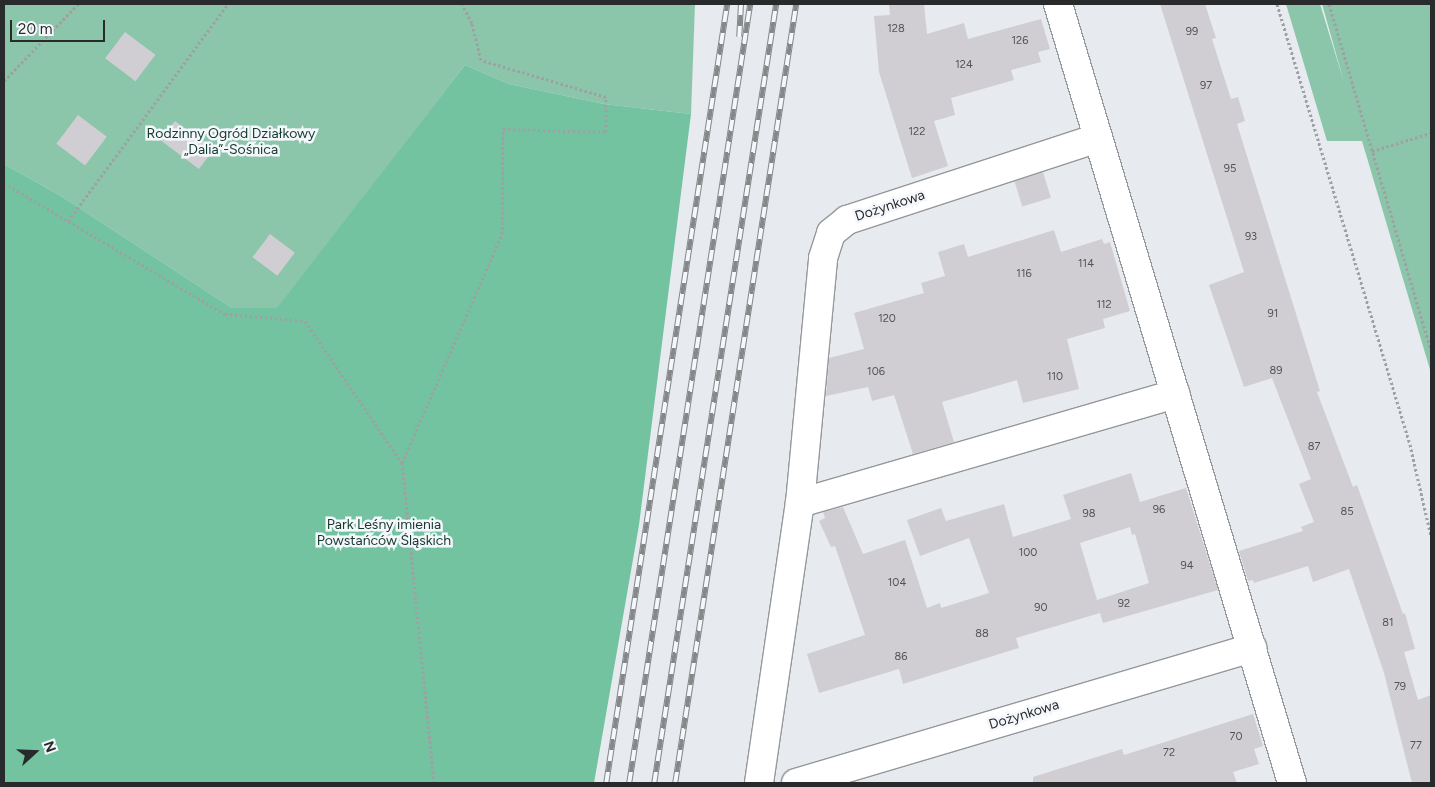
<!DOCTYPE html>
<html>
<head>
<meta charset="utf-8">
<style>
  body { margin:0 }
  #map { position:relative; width:1435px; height:787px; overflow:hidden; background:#e7eaee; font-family:Figtree,sans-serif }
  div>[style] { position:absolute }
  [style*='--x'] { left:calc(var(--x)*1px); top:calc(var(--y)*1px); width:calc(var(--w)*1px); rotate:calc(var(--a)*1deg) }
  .green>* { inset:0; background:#8bc6ab }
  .forest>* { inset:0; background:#73c3a1 }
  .building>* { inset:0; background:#d0ced3; transform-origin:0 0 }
  .path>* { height:3px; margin-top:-1.5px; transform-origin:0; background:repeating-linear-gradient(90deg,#9ea0a3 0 2.5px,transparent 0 5px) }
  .roads { filter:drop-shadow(1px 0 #95989c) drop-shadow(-1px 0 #95989c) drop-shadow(0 1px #95989c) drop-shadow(0 -1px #95989c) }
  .minor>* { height:28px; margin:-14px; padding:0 14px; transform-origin:14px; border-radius:14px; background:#fff }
  .rail>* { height:5.5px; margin-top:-2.75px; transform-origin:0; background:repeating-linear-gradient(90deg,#f4f7fb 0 11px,#858789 0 22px); box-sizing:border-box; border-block:1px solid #858789 }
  span { translate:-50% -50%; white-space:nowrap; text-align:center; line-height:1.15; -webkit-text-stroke:5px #f4f7fb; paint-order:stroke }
  .number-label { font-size:11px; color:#535355 }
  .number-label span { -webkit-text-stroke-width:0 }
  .park-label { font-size:14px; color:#15392b }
  .street-label { font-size:14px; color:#292a2b }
  .frame { position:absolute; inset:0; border:5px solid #292a2b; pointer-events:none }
  .north { position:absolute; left:10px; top:727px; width:50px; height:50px; -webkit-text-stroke:4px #f4f7fb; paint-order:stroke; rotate:70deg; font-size:14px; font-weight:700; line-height:20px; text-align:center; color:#292a2b }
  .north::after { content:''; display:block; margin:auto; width:18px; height:22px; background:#292a2b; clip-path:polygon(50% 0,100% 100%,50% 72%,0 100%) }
  .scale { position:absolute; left:10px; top:20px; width:95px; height:22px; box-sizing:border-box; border:2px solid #292a2b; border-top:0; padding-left:6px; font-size:15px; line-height:18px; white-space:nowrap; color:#292a2b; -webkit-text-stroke:4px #f4f7fb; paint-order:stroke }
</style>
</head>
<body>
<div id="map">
  <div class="green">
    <div style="clip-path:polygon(4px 4px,695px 4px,691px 114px,604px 104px,509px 84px,465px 65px,278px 308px,232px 308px,61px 196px,4px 164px)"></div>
    <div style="clip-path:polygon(1286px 4px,1320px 4px,1344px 82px,1322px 4px,1431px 4px,1431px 373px,1362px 141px,1327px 141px)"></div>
  </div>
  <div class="forest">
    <div style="clip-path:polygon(465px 65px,509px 84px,604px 104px,691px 114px,639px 525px,594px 783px,4px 783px,4px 164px,61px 196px,232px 308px,277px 308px)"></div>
  </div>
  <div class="building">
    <div style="clip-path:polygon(889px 4px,924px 4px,927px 34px,964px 23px,968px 39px,1041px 19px,1050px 49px,1038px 52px,1041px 62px,1011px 70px,1014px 80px,951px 98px,955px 115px,934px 121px,948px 166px,912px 178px,879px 72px,874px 16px,890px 15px)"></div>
    <div style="clip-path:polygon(1160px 4px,1205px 4px,1216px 38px,1212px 39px,1231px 99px,1238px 97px,1245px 121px,1237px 124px,1320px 391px,1317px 392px,1353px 487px,1357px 485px,1403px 614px,1405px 613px,1415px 649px,1404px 652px,1418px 700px,1431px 695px,1431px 783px,1412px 783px,1384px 673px,1349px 569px,1313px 582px,1308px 566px,1254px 583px,1253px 580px,1248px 581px,1239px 551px,1303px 531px,1301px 527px,1314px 522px,1299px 484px,1311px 479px,1272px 378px,1244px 387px,1209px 285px,1244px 272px)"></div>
    <div style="left:125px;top:32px;width:38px;height:33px;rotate:37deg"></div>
    <div style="left:78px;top:115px;width:36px;height:36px;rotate:37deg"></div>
    <div style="left:175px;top:121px;width:48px;height:24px;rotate:37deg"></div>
    <div style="left:1043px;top:172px;width:27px;height:30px;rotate:73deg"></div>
    <div style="clip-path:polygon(1054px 230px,1061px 252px,1102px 239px,1104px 244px,1110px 242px,1130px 311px,1103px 319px,1105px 328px,1067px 339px,1079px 389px,1023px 403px,1017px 380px,942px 402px,954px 442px,913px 454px,894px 395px,872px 401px,868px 387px,826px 396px,829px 358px,864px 349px,854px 313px,924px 293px,921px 283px,945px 276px,938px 252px,964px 244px,968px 257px)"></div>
    <div style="left:270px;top:234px;width:31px;height:29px;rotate:37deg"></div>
    <div style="clip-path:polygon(evenodd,1131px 473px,1140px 502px,1186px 488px,1218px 590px,1103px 623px,1100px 613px,1016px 638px,1019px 648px,903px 684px,899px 669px,819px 693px,807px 654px,865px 635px,835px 546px,831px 547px,819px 521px,825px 518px,823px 512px,843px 507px,863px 554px,905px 540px,927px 608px,940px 603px,941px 608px,989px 593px,969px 538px,920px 556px,907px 520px,941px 508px,946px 521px,1004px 504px,1013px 537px,1071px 519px,1063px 495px,1131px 473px,1130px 527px,1132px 535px,1135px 534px,1149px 583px,1097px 600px,1080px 543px,1130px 527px)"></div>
    <div style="clip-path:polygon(1253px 714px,1263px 746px,1254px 749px,1259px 764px,1233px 772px,1237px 783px,1033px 783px,1033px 777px,1122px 749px,1124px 755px)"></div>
  </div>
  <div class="path">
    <div style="--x:1277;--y:4;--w:465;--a:73.2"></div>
    <div style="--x:1411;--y:449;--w:89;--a:77.1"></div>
    <div style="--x:1329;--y:4;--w:362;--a:73.6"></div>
    <div style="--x:4;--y:81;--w:107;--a:-46.1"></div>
    <div style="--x:1372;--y:151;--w:62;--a:-17"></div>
    <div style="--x:4;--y:183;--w:257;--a:30.7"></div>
    <div style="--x:225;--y:314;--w:80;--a:5"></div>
    <div style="--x:305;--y:321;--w:172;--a:55.7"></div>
    <div style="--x:68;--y:221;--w:270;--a:-53.6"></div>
    <div style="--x:434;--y:783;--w:322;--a:-95.7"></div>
    <div style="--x:402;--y:463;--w:250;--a:-66.4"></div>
    <div style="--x:502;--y:234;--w:105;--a:-89.5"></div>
    <div style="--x:503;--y:129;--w:103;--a:1.7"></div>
    <div style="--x:606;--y:132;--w:35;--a:-90"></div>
    <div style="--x:606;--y:97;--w:130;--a:-163.5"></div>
    <div style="--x:481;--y:60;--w:38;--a:-104"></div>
    <div style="--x:472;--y:23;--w:21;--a:-118"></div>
  </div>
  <div class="roads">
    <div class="minor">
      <div style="--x:1058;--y:4;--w:813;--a:73.28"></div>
      <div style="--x:800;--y:503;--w:391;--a:-16.2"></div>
      <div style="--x:759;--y:783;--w:283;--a:-81.7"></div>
      <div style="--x:800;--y:503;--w:246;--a:-84.6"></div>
      <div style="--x:823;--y:258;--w:26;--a:-72"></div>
      <div style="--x:831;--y:233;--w:21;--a:-39"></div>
      <div style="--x:847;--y:220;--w:264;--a:-18.1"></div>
      <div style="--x:796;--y:783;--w:476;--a:-16.5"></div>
    </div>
  </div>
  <div class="rail">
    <div style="--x:739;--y:37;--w:33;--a:-87"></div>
    <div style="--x:606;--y:783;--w:788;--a:-81.17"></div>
    <div style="--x:629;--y:783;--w:788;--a:-81.17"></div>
    <div style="--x:654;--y:783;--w:788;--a:-81.1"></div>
    <div style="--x:675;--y:783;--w:788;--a:-81.17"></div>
  </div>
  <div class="number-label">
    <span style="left:896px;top:29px">128</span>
    <span style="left:1192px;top:32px">99</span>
    <span style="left:1020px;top:41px">126</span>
    <span style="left:964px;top:65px">124</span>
    <span style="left:1206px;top:86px">97</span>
    <span style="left:917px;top:132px">122</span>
    <span style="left:1230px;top:169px">95</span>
    <span style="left:1251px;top:237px">93</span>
    <span style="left:1086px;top:264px">114</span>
    <span style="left:1024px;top:274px">116</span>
    <span style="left:1104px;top:305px">112</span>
    <span style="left:1273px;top:314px">91</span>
    <span style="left:887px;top:319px">120</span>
    <span style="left:1276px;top:371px">89</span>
    <span style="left:876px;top:372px">106</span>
    <span style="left:1055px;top:377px">110</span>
    <span style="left:1314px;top:447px">87</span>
    <span style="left:1159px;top:510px">96</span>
    <span style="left:1347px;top:512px">85</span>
    <span style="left:1089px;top:514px">98</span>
    <span style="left:1028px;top:553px">100</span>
    <span style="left:1187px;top:566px">94</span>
    <span style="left:897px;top:583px">104</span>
    <span style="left:1124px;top:604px">92</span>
    <span style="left:1041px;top:608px">90</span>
    <span style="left:1388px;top:623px">81</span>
    <span style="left:982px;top:634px">88</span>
    <span style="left:901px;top:657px">86</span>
    <span style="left:1400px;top:687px">79</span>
    <span style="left:1236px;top:737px">70</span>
    <span style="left:1416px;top:746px">77</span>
    <span style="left:1169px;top:753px">72</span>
  </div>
  <div class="park-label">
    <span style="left:231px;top:142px">Rodzinny Ogród Działkowy<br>„Dalia”-Sośnica</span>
    <span style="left:384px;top:533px">Park Leśny imienia<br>Powstańców Śląskich</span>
  </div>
  <div class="street-label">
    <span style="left:890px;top:206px;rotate:-18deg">Dożynkowa</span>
    <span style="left:1024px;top:715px;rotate:-17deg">Dożynkowa</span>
  </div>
  <div class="frame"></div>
  <div class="north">N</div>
  <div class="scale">20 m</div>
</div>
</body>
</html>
